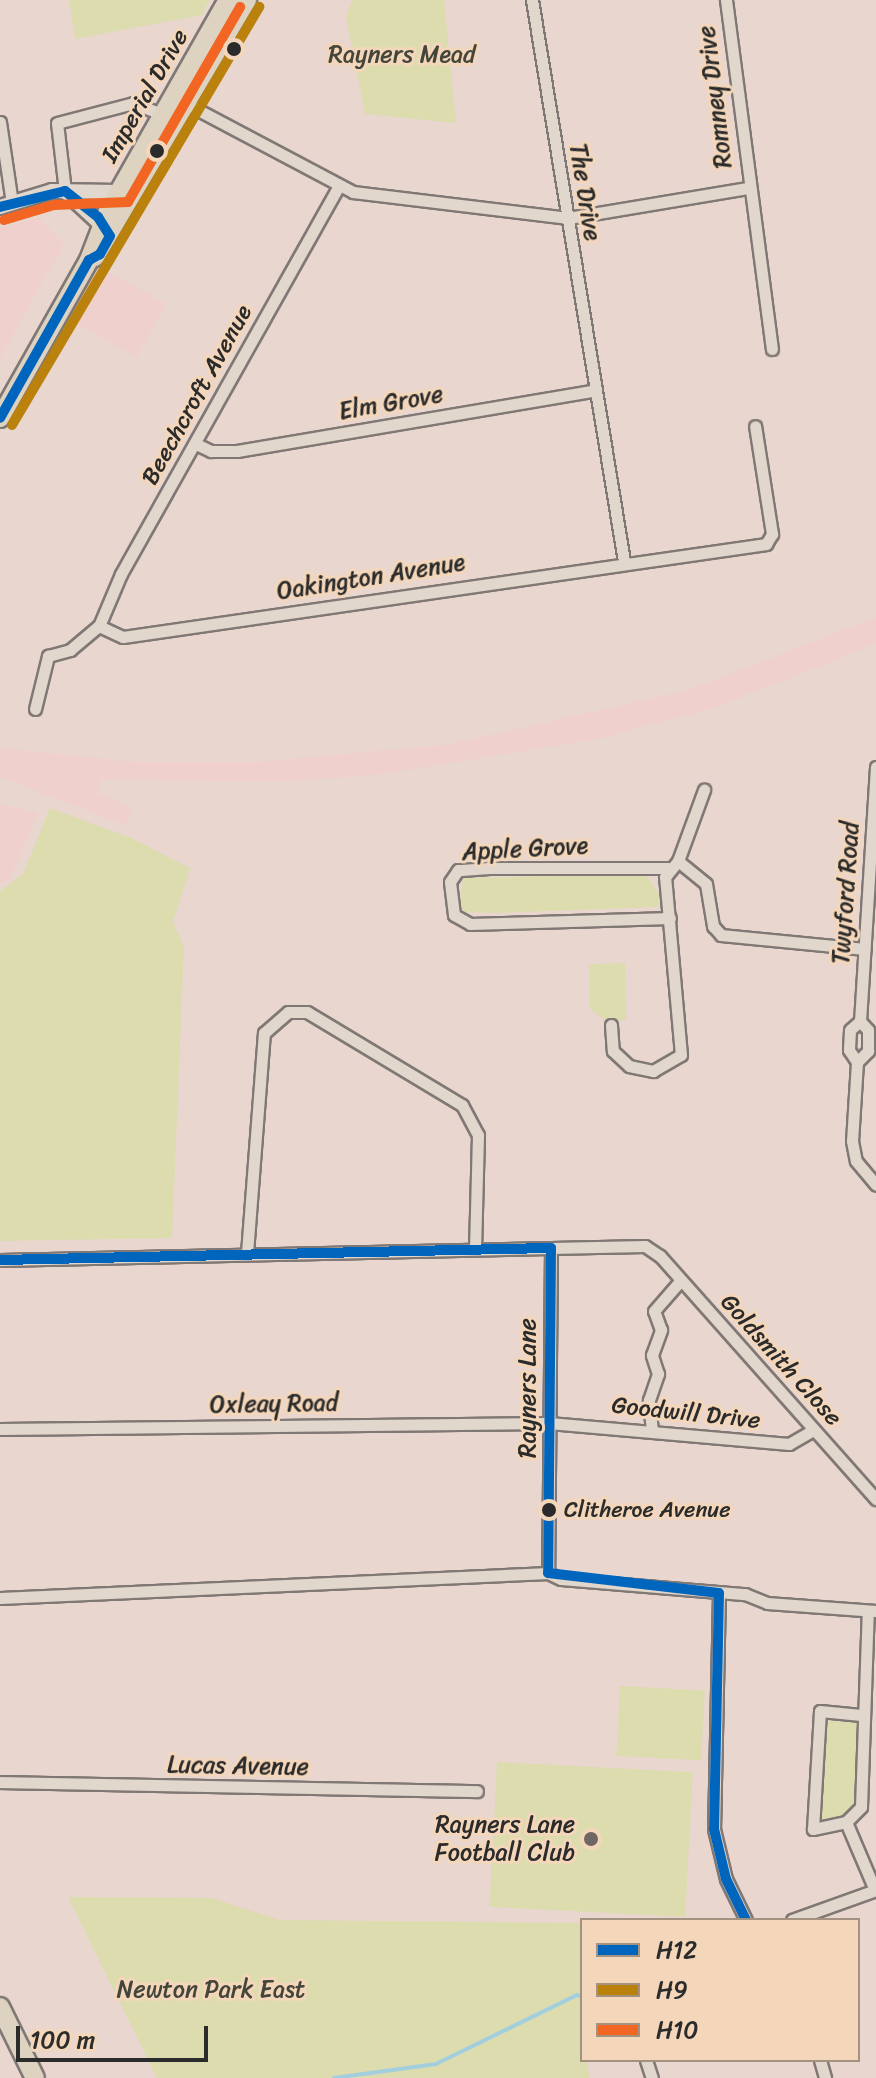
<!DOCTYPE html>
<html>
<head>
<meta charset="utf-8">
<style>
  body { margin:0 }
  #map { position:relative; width:876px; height:2078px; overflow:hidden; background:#e9d6cf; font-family:Sriracha,sans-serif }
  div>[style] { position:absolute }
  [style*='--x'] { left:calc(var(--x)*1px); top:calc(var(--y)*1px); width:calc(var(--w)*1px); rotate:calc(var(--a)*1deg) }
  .built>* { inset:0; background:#efd0cd; transform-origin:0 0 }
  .green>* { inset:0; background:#dcdcaf; transform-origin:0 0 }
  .stream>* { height:4px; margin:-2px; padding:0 2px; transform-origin:2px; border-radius:2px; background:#a2cede }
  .roads { filter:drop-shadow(2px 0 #807875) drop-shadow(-2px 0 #807875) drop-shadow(0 2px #807875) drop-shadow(0 -2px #807875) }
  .minor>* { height:11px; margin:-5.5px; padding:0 5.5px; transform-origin:5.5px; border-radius:5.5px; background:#e2d7cd }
  .tertiary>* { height:14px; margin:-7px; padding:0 7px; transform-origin:7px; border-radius:7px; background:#e2d7cd }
  .primary>* { height:18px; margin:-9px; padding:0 9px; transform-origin:9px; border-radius:9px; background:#ded3c1 }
  .bus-1>* { height:10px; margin:-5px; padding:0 5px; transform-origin:5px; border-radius:5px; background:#0065bd }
  .bus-2>* { height:10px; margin:-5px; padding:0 5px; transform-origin:5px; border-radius:5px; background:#ba810d }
  .bus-3>* { height:10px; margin:-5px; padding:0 5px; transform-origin:5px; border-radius:5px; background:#f26522 }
  .dots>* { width:22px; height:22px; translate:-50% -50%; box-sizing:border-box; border:4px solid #f4d7ba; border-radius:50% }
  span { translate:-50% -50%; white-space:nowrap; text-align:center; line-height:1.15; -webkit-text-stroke:6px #f4d7ba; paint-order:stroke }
  .bus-label { font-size:22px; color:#2b2b2b }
  .left { translate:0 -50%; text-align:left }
  .park-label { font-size:24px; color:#44463b }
  .street-label { font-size:24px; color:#2b2b2b }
  .poi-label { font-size:24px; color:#2b2b2b }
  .right { translate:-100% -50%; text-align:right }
  .legend { position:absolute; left:580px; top:1918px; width:280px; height:144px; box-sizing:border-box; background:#f4d7ba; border:2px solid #a49281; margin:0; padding:10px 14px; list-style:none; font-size:24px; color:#2b2b2b }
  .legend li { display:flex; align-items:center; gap:16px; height:40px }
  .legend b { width:40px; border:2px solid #a49281 }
  .scale { position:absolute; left:16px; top:2026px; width:192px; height:36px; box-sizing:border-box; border:4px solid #2b2b2b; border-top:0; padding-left:10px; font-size:24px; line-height:28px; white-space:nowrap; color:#2b2b2b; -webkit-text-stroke:6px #f4d7ba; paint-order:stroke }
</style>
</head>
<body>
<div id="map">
  <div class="built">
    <div style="clip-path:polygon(39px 218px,64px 244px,0 358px,0 228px)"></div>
    <div style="left:105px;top:270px;width:70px;height:61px;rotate:29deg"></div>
    <div style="clip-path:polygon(876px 617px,876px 643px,830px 663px,707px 710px,597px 739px,377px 775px,276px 782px,101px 779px,97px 793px,132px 808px,125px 825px,0 777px,0 748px,133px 762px,258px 762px,451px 744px,692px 689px)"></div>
    <div style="clip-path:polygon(0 804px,38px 813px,10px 879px,0 883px)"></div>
  </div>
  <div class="green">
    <div style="clip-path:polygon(69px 0,208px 0,209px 1px,202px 15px,75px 39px)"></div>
    <div style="clip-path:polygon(352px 0,444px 0,456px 123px,365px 114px,346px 17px)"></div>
    <div style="clip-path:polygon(50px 808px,131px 838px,190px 868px,173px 922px,184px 947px,172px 1238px,0 1241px,0 891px,23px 874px)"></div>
    <div style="clip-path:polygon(646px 874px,661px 898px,657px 907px,495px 913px,465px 912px,460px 906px,463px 878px)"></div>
    <div style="clip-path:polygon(625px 963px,626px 1020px,606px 1021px,590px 1009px,589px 964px)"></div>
    <div style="left:620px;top:1686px;width:85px;height:70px;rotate:3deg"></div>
    <div style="clip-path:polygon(820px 1721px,861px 1722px,853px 1816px,820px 1821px)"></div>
    <div style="left:497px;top:1762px;width:196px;height:145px;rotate:3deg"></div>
    <div style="clip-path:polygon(68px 1897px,212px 1898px,279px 1920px,582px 1923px,582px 2060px,586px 2060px,590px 2078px,157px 2078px)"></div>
  </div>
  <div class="stream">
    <div style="--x:334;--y:2078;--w:103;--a:-7.8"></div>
    <div style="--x:436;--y:2064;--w:157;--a:-26.1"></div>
    <div style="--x:577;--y:1995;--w:5;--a:22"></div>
  </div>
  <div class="roads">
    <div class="minor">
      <div style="--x:532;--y:0;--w:568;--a:80.69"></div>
      <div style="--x:726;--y:0;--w:352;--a:82.5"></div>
      <div style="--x:183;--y:102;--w:192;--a:27.9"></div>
      <div style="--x:353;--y:192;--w:217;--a:6.9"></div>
      <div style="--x:568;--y:218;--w:182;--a:-9.5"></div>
      <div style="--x:0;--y:122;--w:82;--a:81.6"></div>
      <div style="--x:65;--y:191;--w:68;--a:-96.7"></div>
      <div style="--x:57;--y:123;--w:79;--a:-14.7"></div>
      <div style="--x:133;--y:103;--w:31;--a:21"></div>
      <div style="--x:196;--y:444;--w:17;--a:25"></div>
      <div style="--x:211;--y:451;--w:26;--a:0"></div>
      <div style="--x:237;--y:451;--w:364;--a:-9.6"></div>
      <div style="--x:99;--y:626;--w:56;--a:-67.1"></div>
      <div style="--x:121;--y:574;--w:445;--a:-60.7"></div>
      <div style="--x:35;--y:709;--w:55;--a:-76.2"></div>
      <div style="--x:48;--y:656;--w:23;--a:-15"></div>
      <div style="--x:70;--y:650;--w:38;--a:-40"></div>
      <div style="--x:99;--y:626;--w:26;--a:25"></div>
      <div style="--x:123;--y:637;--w:650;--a:-8.23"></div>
      <div style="--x:766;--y:544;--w:12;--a:-59"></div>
      <div style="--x:772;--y:534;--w:109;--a:-98.9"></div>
      <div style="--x:876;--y:767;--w:255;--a:93.6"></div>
      <div style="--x:860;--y:1021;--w:13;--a:138"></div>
      <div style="--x:850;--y:1030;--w:20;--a:93"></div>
      <div style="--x:849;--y:1050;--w:14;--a:56"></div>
      <div style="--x:857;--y:1062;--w:79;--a:93.6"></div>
      <div style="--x:852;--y:1141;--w:20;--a:79"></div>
      <div style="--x:856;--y:1161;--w:31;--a:50"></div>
      <div style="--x:678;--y:861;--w:76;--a:-69.9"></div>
      <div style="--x:668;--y:868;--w:179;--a:180"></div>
      <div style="--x:489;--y:868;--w:31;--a:176"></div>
      <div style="--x:458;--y:870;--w:14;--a:124"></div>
      <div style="--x:450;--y:882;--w:33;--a:83"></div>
      <div style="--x:454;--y:915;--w:18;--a:29"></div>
      <div style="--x:470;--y:924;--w:200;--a:-1.7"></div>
      <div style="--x:611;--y:1025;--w:26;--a:86"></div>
      <div style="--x:613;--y:1051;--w:22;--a:43"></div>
      <div style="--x:629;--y:1066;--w:25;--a:12"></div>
      <div style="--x:653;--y:1071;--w:32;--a:-30"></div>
      <div style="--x:681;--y:1055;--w:179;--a:-95.1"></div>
      <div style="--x:665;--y:877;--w:21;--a:-51"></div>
      <div style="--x:678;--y:861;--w:36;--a:39"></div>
      <div style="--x:706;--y:884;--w:43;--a:80.5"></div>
      <div style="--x:713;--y:926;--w:12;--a:48"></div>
      <div style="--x:721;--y:935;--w:144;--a:5.6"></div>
      <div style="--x:857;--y:1062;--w:16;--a:-45"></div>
      <div style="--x:868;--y:1051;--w:21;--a:-90"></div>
      <div style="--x:868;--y:1030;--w:12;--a:-132"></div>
      <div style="--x:551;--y:1248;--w:325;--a:90.5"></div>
      <div style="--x:548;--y:1573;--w:14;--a:25"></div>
      <div style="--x:561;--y:1579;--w:185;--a:4.7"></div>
      <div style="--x:745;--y:1594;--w:24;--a:22"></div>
      <div style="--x:767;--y:1603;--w:109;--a:4.2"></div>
      <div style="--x:247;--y:1253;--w:221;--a:-85.6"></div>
      <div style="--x:264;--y:1033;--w:32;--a:-41"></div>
      <div style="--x:288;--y:1012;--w:19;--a:0"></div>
      <div style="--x:307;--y:1012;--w:181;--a:31"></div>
      <div style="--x:462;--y:1105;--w:34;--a:62"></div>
      <div style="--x:478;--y:1135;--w:114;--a:91.5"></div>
      <div style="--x:0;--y:1260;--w:645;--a:-1.24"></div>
      <div style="--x:645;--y:1246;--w:18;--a:34"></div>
      <div style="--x:660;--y:1256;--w:325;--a:48.4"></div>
      <div style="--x:0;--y:1429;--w:549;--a:-0.63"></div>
      <div style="--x:549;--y:1423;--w:241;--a:5"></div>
      <div style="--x:789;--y:1444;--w:28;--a:-30"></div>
      <div style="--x:652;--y:1431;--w:31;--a:-96"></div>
      <div style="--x:649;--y:1400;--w:28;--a:-71"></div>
      <div style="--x:658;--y:1374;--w:20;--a:-108"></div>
      <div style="--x:652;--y:1355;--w:27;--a:-70"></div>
      <div style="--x:661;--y:1330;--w:20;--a:-110"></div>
      <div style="--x:654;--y:1311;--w:40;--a:-49"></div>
      <div style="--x:719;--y:1593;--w:236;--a:91.2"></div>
      <div style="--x:714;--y:1829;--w:51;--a:76.5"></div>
      <div style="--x:726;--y:1879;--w:46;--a:64"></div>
      <div style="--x:0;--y:1598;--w:549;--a:-2.61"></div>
      <div style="--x:0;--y:1782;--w:477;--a:1.1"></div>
      <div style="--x:846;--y:1822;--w:21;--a:-45"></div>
      <div style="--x:861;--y:1807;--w:196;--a:-88"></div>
      <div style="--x:846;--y:1822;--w:34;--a:168"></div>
      <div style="--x:813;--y:1829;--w:118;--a:-86.6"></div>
      <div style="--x:820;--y:1711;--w:41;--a:5.6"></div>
      <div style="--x:846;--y:1822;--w:74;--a:66.9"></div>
      <div style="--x:792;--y:1920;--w:89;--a:-19.7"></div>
      <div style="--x:646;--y:2060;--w:19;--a:72"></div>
      <div style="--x:820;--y:2060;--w:19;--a:74"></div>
    </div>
    <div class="tertiary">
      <div style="--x:65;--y:191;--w:59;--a:42.9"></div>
      <div style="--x:0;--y:207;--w:54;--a:-17.1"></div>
      <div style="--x:52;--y:191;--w:66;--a:0.9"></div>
    </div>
    <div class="primary">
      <div style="--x:95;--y:257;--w:299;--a:-59.4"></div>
      <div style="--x:0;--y:418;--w:181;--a:-60.6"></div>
      <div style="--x:89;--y:260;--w:53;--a:-68.8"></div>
      <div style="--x:108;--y:211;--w:243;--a:-60.4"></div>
      <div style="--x:0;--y:2007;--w:79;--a:63.8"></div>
    </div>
  </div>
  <div class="bus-1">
    <div style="--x:0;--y:207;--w:67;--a:-13.8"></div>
    <div style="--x:65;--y:191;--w:42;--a:38.2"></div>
    <div style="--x:98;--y:217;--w:22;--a:58"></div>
    <div style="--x:110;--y:236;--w:21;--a:119"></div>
    <div style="--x:100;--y:254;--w:13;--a:151"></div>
    <div style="--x:89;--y:260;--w:181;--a:119.4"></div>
    <div style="--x:551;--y:1248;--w:325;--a:90.5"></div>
    <div style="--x:548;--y:1573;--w:172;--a:6.7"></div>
    <div style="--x:0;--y:1260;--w:551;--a:-1.25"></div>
    <div style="--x:719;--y:1593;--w:236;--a:91.2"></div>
    <div style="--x:714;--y:1829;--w:51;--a:76.5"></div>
    <div style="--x:726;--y:1879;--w:46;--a:64"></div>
  </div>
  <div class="bus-2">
    <div style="--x:12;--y:425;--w:486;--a:-59.4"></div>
  </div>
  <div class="bus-3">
    <div style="--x:4;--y:220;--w:52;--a:-16.7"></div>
    <div style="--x:54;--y:205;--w:74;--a:-2.3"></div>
    <div style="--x:128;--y:202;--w:225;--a:-60.1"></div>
  </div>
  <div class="dots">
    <div style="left:234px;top:49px;background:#2b2b2b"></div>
    <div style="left:157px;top:151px;background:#2b2b2b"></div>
    <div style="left:549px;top:1510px;background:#2b2b2b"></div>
    <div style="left:591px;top:1839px;background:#6e6764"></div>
  </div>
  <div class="bus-label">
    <span class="left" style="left:564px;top:1510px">Clitheroe Avenue</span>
  </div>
  <div class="park-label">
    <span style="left:402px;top:55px">Rayners Mead</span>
    <span style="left:211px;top:1990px">Newton Park East</span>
  </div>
  <div class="street-label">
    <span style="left:145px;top:96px;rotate:-60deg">Imperial Drive</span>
    <span style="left:715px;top:97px;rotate:-97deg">Romney Drive</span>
    <span style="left:585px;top:192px;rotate:81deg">The Drive</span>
    <span style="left:197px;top:395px;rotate:-61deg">Beechcroft Avenue</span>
    <span style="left:391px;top:403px;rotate:-10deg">Elm Grove</span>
    <span style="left:371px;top:577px;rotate:-9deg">Oakington Avenue</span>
    <span style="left:525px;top:849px;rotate:-3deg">Apple Grove</span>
    <span style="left:846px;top:893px;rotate:-86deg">Twyford Road</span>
    <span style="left:781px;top:1360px;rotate:48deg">Goldsmith Close</span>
    <span style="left:528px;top:1388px;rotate:-90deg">Rayners Lane</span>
    <span style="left:274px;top:1404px;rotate:-1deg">Oxleay Road</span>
    <span style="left:686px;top:1413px;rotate:6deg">Goodwill Drive</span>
    <span style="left:238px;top:1766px;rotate:1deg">Lucas Avenue</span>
  </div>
  <div class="poi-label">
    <span class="right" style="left:575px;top:1839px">Rayners Lane<br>Football Club</span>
  </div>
  <ul class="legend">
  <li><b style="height:10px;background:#0065bd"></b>H12</li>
  <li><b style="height:10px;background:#ba810d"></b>H9</li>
  <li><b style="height:10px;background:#f26522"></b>H10</li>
  </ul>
  <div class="scale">100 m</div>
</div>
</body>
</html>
